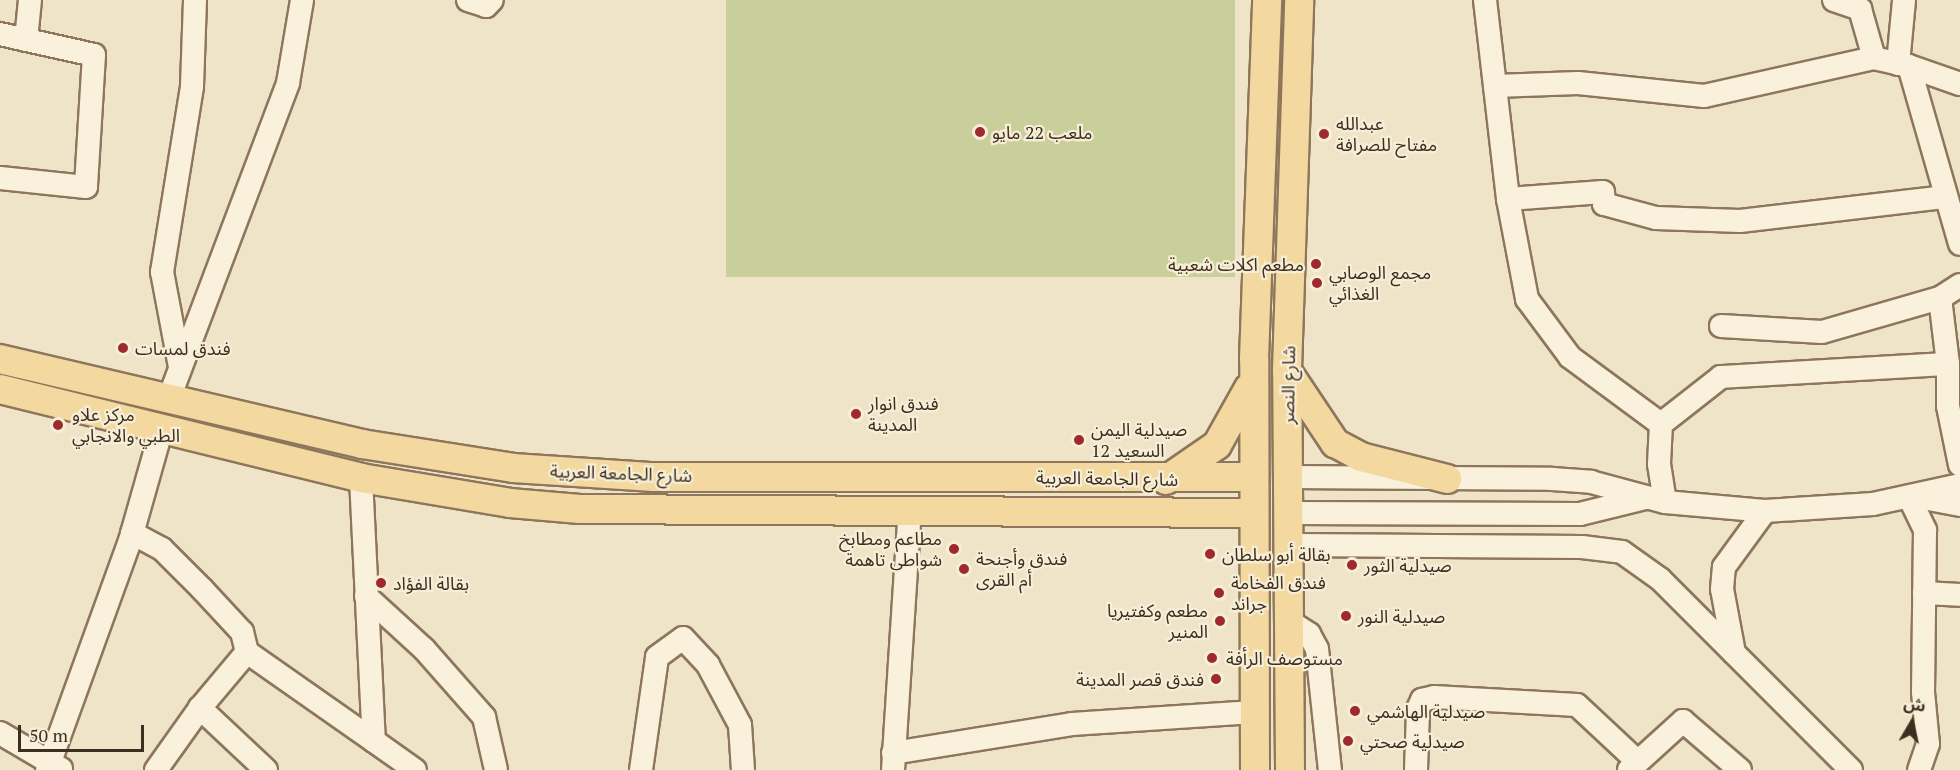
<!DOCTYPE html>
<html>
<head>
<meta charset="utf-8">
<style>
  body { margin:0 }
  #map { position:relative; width:1960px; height:770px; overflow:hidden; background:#f0e4c8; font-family:"PT Serif","Noto Sans Arabic",serif }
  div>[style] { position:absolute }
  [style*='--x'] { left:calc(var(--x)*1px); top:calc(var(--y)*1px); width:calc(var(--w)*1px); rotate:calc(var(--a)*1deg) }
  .green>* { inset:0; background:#c9cf9b; transform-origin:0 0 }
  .roads { filter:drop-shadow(2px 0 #8d765c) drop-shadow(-2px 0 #8d765c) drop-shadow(0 2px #8d765c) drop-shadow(0 -2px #8d765c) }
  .minor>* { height:22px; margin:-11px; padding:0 11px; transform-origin:11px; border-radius:11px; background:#faf1dc }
  .major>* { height:28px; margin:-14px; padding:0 14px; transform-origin:14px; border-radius:14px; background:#f3d9a0 }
  .dots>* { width:16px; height:16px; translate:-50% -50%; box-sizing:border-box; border:3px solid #f7eed8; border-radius:50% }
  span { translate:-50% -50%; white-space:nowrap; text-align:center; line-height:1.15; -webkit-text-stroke:4.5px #f7eed8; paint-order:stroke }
  .poi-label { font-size:18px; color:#3d2e20 }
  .left { translate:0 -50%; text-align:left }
  .right { translate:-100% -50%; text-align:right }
  .street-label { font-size:18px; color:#3d2e20 }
  .north { position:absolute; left:1882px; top:692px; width:60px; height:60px; -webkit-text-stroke:4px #f7eed8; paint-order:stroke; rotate:9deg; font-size:16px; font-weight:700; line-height:24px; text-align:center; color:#3d2e20 }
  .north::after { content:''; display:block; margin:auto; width:21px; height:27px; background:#3d2e20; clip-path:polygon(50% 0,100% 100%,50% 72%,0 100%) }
  .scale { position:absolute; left:18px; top:725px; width:126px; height:27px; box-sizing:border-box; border:3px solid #3d2e20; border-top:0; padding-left:8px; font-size:18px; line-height:21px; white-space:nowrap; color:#3d2e20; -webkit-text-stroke:4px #f7eed8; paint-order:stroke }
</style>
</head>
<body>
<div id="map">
  <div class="green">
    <div style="left:726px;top:0;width:509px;height:277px"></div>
  </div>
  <div class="roads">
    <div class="minor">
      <div style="--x:468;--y:0;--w:19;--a:18"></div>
      <div style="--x:486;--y:6;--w:8;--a:-45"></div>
      <div style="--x:1485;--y:0;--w:200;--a:83.4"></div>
      <div style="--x:1508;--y:199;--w:102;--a:79.2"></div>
      <div style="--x:1527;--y:299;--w:72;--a:53.4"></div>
      <div style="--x:1570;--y:357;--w:113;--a:36.4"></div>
      <div style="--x:1661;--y:424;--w:40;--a:92.9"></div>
      <div style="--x:1659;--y:464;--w:38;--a:81"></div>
      <div style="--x:1834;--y:0;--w:28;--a:19"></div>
      <div style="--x:1860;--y:9;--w:51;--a:74.1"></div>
      <div style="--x:0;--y:34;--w:96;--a:12.6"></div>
      <div style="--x:94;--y:55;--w:132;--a:93.5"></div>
      <div style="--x:86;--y:187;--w:86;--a:-174"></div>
      <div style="--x:26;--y:40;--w:40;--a:-84.3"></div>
      <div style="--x:1898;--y:64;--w:64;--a:-84.6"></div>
      <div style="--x:1960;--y:84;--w:54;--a:-160.6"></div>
      <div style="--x:1909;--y:66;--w:185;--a:74"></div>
      <div style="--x:1495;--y:86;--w:83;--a:-2.1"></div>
      <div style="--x:1578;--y:83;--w:127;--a:5.9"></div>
      <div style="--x:1704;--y:96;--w:174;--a:-12.6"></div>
      <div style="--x:1874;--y:58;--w:36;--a:13"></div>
      <div style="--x:1508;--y:199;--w:95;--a:-4.2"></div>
      <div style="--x:1603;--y:192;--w:12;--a:85"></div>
      <div style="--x:1604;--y:204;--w:54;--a:15.1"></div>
      <div style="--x:1656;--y:218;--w:84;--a:2"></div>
      <div style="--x:1740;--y:221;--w:205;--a:-6.7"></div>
      <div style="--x:1721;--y:326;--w:101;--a:3.4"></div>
      <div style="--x:1822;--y:332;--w:123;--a:-16.1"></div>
      <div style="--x:1948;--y:364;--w:42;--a:90"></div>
      <div style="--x:1948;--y:406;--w:60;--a:78.5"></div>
      <div style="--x:180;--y:367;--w:97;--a:-100.7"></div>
      <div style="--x:162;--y:272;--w:188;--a:-80.8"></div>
      <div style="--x:192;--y:86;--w:86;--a:-88"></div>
      <div style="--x:168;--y:401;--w:340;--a:-69.3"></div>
      <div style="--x:288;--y:83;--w:84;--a:-80.4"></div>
      <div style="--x:1661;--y:424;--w:76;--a:-38.1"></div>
      <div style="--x:1721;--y:377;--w:227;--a:-3.3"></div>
      <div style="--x:1948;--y:364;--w:66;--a:-96.9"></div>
      <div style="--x:1940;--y:298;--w:24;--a:-33"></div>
      <div style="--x:1288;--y:477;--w:264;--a:0.4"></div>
      <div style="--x:1552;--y:479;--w:39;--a:4"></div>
      <div style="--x:1591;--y:482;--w:77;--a:15.1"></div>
      <div style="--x:1665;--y:502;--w:100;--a:5.1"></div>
      <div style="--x:1765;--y:511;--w:108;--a:-3.7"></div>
      <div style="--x:1873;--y:504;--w:89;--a:-12.3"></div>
      <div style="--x:361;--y:478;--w:263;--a:87.2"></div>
      <div style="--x:374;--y:741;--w:50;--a:35.3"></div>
      <div style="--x:1909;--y:497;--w:37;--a:64"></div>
      <div style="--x:1925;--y:530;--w:162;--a:90.7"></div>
      <div style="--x:1923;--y:692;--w:52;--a:84.5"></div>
      <div style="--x:1928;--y:744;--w:28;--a:109"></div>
      <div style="--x:1918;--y:497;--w:43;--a:10.8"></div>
      <div style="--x:1290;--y:513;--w:290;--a:0.2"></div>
      <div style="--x:1580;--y:514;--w:67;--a:-13.8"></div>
      <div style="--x:132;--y:533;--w:34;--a:28"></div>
      <div style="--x:162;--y:549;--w:57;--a:45"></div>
      <div style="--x:202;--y:589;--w:59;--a:47.1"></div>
      <div style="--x:242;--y:632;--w:21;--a:76"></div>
      <div style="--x:1292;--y:545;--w:290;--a:0.4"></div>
      <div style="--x:1582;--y:547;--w:40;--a:7.1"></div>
      <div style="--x:1622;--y:552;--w:47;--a:35.4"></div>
      <div style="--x:1660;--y:579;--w:270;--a:45"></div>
      <div style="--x:1924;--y:593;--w:36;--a:3"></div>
      <div style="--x:366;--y:596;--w:79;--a:42.4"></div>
      <div style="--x:424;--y:649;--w:91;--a:48.6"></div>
      <div style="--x:484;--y:717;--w:54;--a:77.2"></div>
      <div style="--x:1289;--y:621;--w:24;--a:33"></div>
      <div style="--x:1309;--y:634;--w:17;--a:62"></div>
      <div style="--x:1317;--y:649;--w:122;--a:83.9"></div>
      <div style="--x:1734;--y:653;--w:65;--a:-100.6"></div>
      <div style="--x:1722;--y:589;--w:22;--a:-85"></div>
      <div style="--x:1724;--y:567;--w:69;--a:-53.8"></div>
      <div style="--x:0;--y:733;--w:71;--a:30.5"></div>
      <div style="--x:893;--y:753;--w:181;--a:-9.2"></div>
      <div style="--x:1072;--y:724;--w:182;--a:-3.8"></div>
      <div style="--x:47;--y:770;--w:244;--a:-70.1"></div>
      <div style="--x:130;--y:541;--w:117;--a:-74.2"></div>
      <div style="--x:156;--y:770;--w:76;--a:-54.6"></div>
      <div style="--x:266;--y:770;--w:91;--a:-136.8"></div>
      <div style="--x:200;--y:708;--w:73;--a:-50"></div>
      <div style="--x:247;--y:652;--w:155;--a:35"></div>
      <div style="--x:641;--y:770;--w:114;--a:-81.9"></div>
      <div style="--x:657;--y:657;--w:32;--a:-36"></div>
      <div style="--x:683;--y:638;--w:37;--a:47"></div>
      <div style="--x:708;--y:665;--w:68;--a:61.9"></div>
      <div style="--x:740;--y:725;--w:45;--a:86.2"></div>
      <div style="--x:893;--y:770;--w:262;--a:-86.3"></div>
      <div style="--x:1416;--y:770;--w:61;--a:-88.1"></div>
      <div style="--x:1418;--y:709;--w:10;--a:-66"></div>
      <div style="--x:1422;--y:700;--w:12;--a:-14"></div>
      <div style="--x:1434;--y:697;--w:143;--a:3.2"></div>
      <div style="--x:1577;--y:705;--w:82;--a:43"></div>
      <div style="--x:1629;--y:770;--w:73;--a:-42.2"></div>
      <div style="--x:1683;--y:721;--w:75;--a:40.7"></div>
    </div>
    <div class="major">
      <div style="--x:0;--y:359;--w:372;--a:13.2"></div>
      <div style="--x:362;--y:444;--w:153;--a:9"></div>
      <div style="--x:513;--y:468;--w:141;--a:3.7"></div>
      <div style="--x:654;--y:477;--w:600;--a:0"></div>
      <div style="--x:1287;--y:371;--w:87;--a:56.3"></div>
      <div style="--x:1335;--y:443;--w:30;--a:28"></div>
      <div style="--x:1361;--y:457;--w:89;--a:14.3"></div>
      <div style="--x:0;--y:389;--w:372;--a:13.8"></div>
      <div style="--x:361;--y:478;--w:151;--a:9.5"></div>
      <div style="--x:510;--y:503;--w:70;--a:4.9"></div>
      <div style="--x:580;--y:509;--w:672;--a:0.34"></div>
      <div style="--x:1166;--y:480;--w:62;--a:-34.5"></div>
      <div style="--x:1217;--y:445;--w:65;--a:-60.7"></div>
      <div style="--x:1255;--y:770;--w:411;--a:-90.1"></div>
      <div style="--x:1254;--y:359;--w:359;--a:-87.9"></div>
      <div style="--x:1290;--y:770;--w:400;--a:-90.4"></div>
      <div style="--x:1287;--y:370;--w:370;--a:-88.1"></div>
    </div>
  </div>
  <div class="dots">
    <div style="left:980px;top:132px;background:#9e2a2b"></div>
    <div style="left:1324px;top:134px;background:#9e2a2b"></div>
    <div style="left:1316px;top:264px;background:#9e2a2b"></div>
    <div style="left:1317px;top:283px;background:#9e2a2b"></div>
    <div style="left:123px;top:348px;background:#9e2a2b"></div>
    <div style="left:856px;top:414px;background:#9e2a2b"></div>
    <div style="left:58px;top:425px;background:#9e2a2b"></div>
    <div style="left:1079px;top:440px;background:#9e2a2b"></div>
    <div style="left:954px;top:549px;background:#9e2a2b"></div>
    <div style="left:1210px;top:554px;background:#9e2a2b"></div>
    <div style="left:1352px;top:565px;background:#9e2a2b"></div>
    <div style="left:964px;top:569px;background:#9e2a2b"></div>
    <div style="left:381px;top:583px;background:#9e2a2b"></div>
    <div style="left:1219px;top:593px;background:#9e2a2b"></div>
    <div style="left:1346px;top:616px;background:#9e2a2b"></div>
    <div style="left:1220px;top:621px;background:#9e2a2b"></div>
    <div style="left:1212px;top:658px;background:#9e2a2b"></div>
    <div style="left:1216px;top:679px;background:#9e2a2b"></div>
    <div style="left:1355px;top:711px;background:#9e2a2b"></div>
    <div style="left:1348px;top:741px;background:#9e2a2b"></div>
  </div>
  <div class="poi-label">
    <span class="left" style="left:1336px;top:134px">عبدالله<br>مفتاح للصرافة</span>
    <span class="left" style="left:992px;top:132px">ملعب 22 مايو</span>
    <span class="right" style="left:1304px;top:264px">مطعم اكلات شعبية</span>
    <span class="left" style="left:1329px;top:283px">مجمع الوصابي<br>الغذائي</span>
    <span class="left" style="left:135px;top:348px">فندق لمسات</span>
    <span class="left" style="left:868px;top:414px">فندق انوار<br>المدينة</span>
    <span class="left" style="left:72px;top:425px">مركز علاو<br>الطبي والانجابي</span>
    <span class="left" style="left:1091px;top:440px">صيدلية اليمن<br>السعيد 12</span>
    <span class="right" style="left:942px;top:549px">مطاعم ومطابخ<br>شواطى تاهمة</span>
    <span class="left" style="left:1222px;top:554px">بقالة أبو سلطان</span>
    <span class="left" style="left:976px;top:569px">فندق وأجنحة<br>أم القرى</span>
    <span class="left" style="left:1364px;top:565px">صيدلية الثور</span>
    <span class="left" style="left:393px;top:583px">بقالة الفؤاد</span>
    <span class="left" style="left:1231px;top:593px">فندق الفخامة<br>جراند</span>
    <span class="right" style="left:1208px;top:621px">مطعم وكفتيريا<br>المنير</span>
    <span class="left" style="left:1358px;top:616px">صيدلية النور</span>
    <span class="left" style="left:1226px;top:658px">مستوصف الرأفة</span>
    <span class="right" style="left:1204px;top:679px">فندق قصر المدينة</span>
    <span class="left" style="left:1367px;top:711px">صيدلية الهاشمي</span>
    <span class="left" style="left:1360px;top:741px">صيدلية صحتي</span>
  </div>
  <div class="street-label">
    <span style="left:1288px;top:385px;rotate:-89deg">شارع النصر</span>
    <span style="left:621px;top:473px;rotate:2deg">شارع الجامعة العربية</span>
    <span style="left:1107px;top:478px;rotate:1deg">شارع الجامعة العربية</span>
  </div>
  <div class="north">ش</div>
  <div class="scale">50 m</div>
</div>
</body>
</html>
